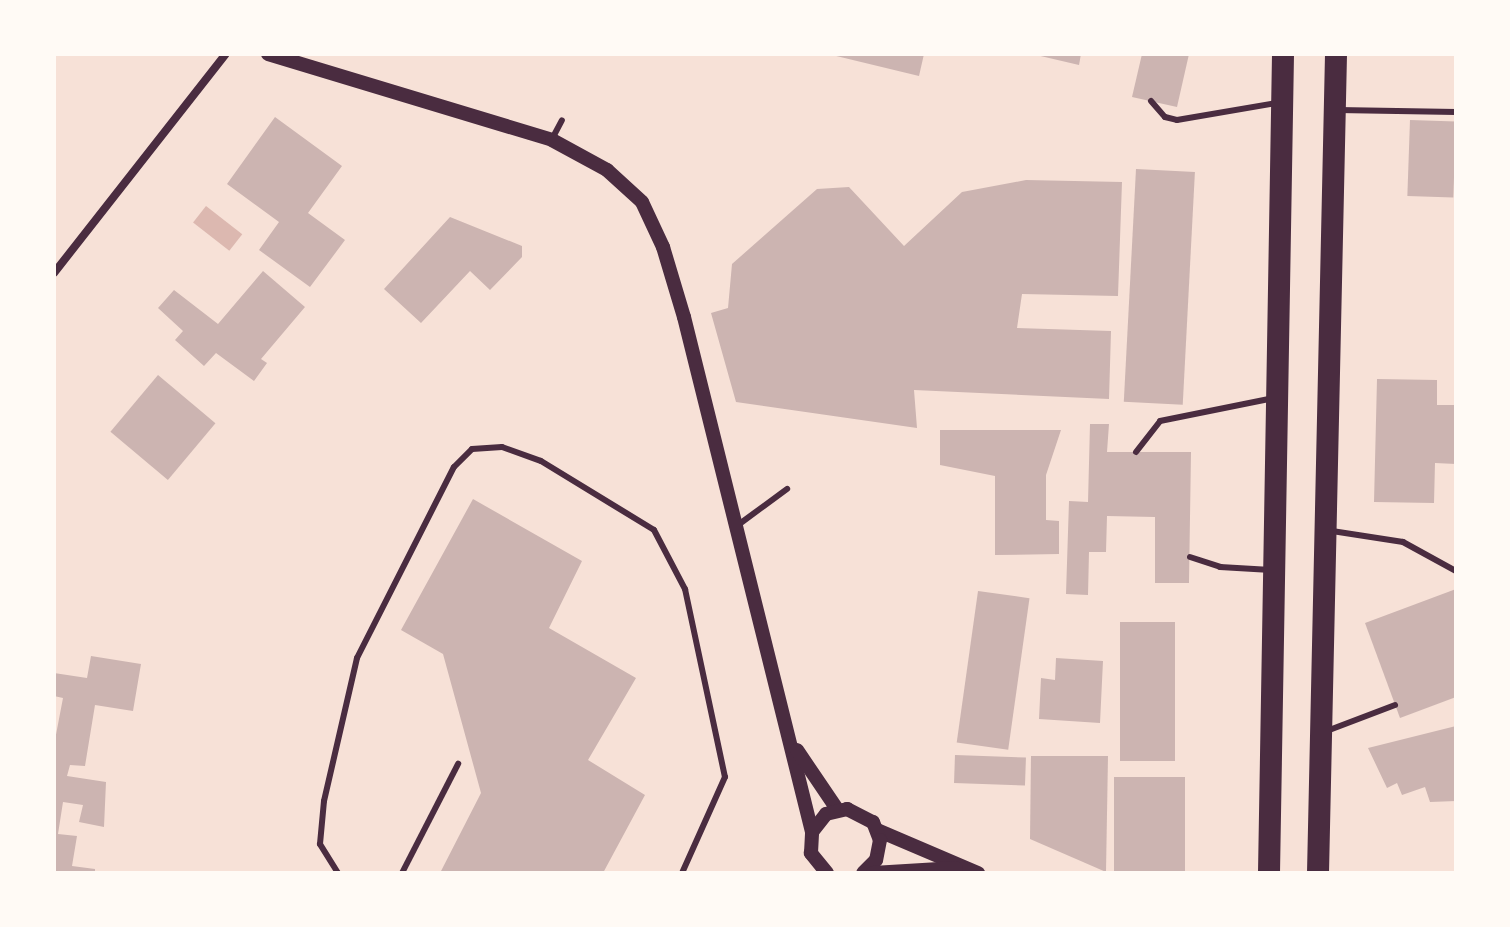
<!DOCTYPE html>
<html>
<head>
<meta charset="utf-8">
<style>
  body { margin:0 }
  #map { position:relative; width:1510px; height:927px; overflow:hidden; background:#f7e1d7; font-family:"DM Sans",sans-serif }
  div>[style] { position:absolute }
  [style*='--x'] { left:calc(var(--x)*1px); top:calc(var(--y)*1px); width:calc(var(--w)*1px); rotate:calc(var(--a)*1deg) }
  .water>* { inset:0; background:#dcb8b0; transform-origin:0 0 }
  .building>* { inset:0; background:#ccb4b1; transform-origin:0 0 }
  .service>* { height:6px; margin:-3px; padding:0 3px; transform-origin:3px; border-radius:3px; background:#4a2c40 }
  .minor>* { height:8px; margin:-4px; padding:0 4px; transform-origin:4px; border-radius:4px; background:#4a2c40 }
  .tertiary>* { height:14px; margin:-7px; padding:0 7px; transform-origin:7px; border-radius:7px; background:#4a2c40 }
  .trunk>* { height:22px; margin:-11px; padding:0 11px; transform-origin:11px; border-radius:11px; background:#4a2c40 }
  span { translate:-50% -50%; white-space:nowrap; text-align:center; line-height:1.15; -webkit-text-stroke:7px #fffaf5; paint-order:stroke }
  .frame { position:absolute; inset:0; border:56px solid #fffaf5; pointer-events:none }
</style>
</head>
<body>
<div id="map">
  <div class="water">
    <div style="left:206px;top:206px;width:46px;height:21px;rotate:38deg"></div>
  </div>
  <div class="building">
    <div style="clip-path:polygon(828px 54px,924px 54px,919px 76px)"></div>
    <div style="clip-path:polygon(1032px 54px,1081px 54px,1079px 65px)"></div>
    <div style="clip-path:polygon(1142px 54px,1189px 54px,1177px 107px,1132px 97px)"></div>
    <div style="clip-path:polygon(275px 117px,342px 166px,308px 213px,345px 240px,310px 287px,259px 250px,279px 222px,227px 184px)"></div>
    <div style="left:1410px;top:120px;width:46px;height:76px;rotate:2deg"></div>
    <div style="left:1136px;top:169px;width:59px;height:233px;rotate:3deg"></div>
    <div style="clip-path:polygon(1026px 180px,1122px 182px,1118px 296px,1022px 294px,1017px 328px,1111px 331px,1109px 399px,914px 390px,917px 428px,736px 402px,711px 313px,728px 308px,732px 264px,817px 189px,849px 187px,904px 246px,962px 192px)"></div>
    <div style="clip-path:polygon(450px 217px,522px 246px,522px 257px,490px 290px,470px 271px,421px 323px,384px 289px)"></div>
    <div style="clip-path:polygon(263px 271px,305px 307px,261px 359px,267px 363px,254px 381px,216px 353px,204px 366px,175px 340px,183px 331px,158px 308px,174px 290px,218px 324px)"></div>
    <div style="left:158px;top:375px;width:75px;height:74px;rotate:40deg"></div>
    <div style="clip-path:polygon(1377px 379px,1437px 380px,1437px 405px,1456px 405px,1456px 464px,1435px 463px,1434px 503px,1374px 502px)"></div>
    <div style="clip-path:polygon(1090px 424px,1109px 424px,1107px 452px,1191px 452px,1189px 583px,1155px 583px,1155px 517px,1107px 516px,1106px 552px,1089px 552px,1088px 595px,1066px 594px,1069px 501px,1088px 502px)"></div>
    <div style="clip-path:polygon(940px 430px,1061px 430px,1046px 475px,1046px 520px,1059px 521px,1059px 554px,995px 555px,995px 476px,940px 465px)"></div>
    <div style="clip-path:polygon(473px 499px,582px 561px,549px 628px,636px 678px,588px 760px,645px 795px,603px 873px,440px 873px,481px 793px,443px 654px,401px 630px)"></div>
    <div style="clip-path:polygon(1456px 589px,1456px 697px,1400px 718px,1365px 623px)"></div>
    <div style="left:978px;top:591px;width:52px;height:153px;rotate:8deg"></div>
    <div style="left:1120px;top:622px;width:55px;height:139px"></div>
    <div style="clip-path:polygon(91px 656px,141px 664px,133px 711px,95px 705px,85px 766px,70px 765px,67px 776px,106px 782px,104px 827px,79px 822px,83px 805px,63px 802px,58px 834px,77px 836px,72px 866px,95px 869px,95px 873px,54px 873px,54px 745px,63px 698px,54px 696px,54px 673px,87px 678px)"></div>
    <div style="clip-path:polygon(1056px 658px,1103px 661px,1100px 723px,1039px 719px,1041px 678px,1055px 680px)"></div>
    <div style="clip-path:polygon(1456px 726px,1456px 801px,1430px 802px,1425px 787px,1402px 795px,1397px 783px,1387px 788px,1368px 748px)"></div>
    <div style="left:955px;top:755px;width:71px;height:28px;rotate:2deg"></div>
    <div style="clip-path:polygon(1031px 756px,1108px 756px,1106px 872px,1030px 839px)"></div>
    <div style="left:1114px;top:777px;width:71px;height:96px"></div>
  </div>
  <div class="service">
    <div style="--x:1151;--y:101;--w:21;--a:49"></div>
    <div style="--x:1165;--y:117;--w:12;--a:14"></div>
    <div style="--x:1177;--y:120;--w:100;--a:-9.7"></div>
    <div style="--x:1338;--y:110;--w:118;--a:1"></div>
    <div style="--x:552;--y:139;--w:21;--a:-62"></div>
    <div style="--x:1136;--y:452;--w:39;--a:-52"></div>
    <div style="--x:1160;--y:421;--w:116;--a:-11.4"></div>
    <div style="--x:738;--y:525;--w:61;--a:-36.3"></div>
    <div style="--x:1332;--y:531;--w:72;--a:8.8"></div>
    <div style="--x:1403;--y:542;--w:60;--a:28.7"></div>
    <div style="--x:1190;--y:557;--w:32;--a:18"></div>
    <div style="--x:1220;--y:567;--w:51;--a:3.4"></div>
    <div style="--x:1324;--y:732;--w:76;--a:-20.8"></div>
    <div style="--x:338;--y:873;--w:34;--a:-122"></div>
    <div style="--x:320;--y:844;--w:43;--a:-84.7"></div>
    <div style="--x:324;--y:801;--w:147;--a:-77"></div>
    <div style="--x:357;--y:658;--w:214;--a:-63.1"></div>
    <div style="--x:454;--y:467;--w:25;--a:-45"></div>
    <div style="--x:472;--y:449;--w:30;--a:-4"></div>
    <div style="--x:502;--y:447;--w:41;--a:19.7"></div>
    <div style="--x:541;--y:461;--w:132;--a:31.4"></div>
    <div style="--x:654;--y:530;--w:67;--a:62.3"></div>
    <div style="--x:685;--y:589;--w:192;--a:78"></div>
    <div style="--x:725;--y:777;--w:105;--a:114.1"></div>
    <div style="--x:402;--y:873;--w:123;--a:-62.8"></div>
  </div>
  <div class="minor">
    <div style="--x:54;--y:273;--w:278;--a:-51.9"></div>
  </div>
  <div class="tertiary">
    <div style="--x:268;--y:54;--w:297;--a:16.8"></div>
    <div style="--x:552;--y:140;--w:63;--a:28.6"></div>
    <div style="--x:607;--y:170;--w:47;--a:42.4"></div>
    <div style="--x:642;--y:202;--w:50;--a:65"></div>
    <div style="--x:663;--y:247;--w:73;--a:73.3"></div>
    <div style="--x:684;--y:317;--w:531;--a:76.04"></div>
    <div style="--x:797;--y:750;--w:71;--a:55.9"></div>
    <div style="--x:877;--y:830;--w:110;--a:23.1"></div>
    <div style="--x:827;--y:873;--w:26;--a:-129"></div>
    <div style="--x:811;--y:853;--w:21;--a:-87"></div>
    <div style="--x:812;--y:832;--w:23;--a:-52"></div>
    <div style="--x:826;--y:814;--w:22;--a:-13"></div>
    <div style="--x:847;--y:809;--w:29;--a:27"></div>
    <div style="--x:873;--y:822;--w:19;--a:69"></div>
    <div style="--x:880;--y:840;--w:20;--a:101"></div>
    <div style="--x:876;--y:860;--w:18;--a:135"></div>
    <div style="--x:873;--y:873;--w:83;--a:-3.4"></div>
  </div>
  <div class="trunk">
    <div style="--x:1269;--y:873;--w:819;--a:-89.02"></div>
    <div style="--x:1318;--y:873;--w:819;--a:-88.74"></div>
  </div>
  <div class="frame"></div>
</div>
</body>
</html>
